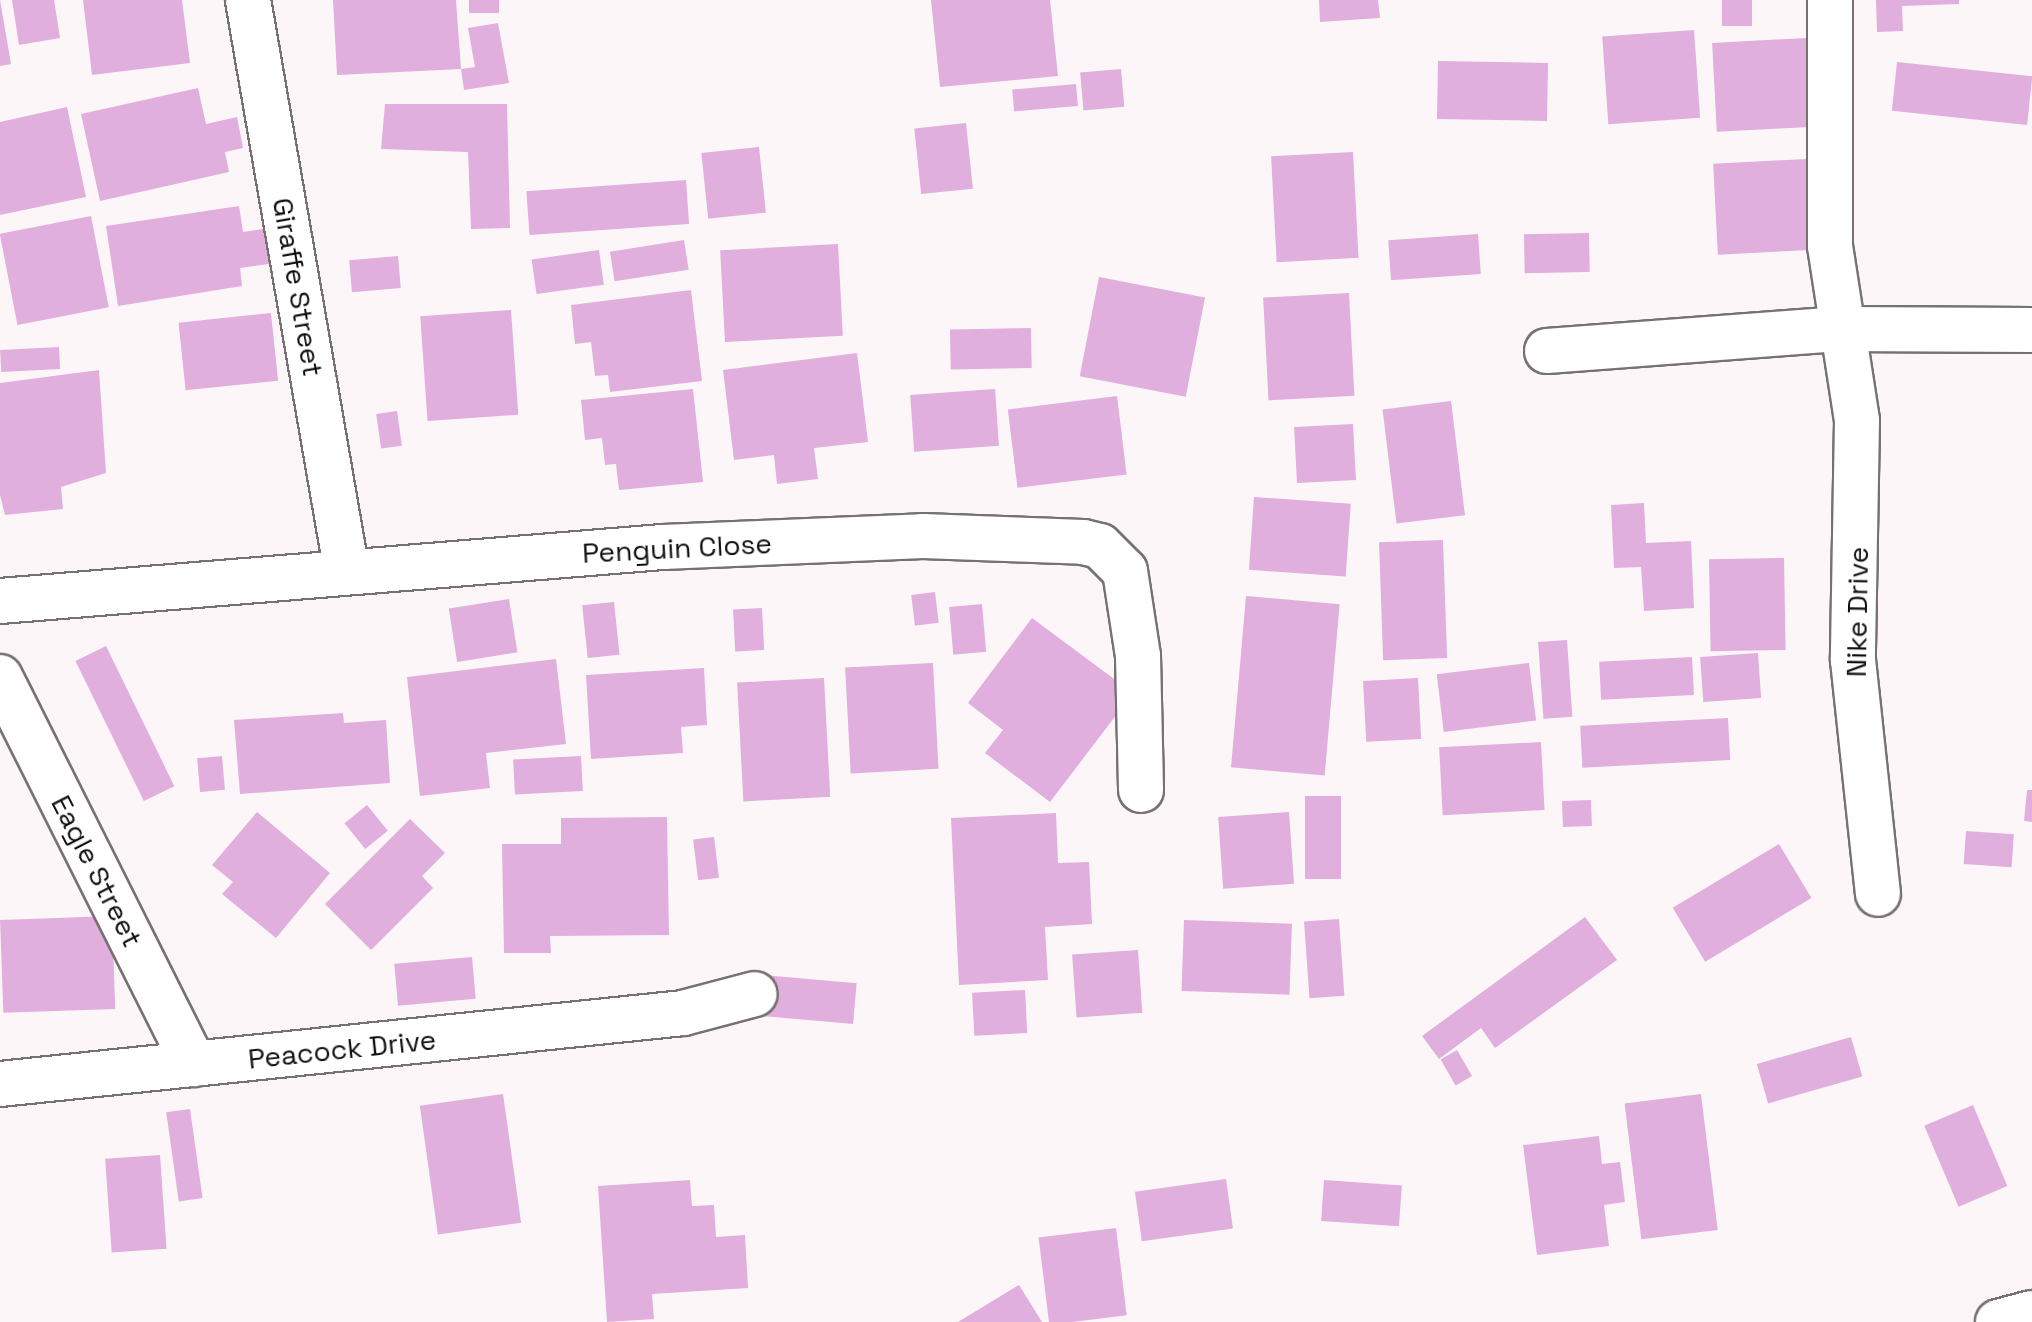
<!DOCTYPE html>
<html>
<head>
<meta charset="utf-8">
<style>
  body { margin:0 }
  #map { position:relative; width:2032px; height:1322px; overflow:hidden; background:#fcf6f9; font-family:"Space Grotesk",sans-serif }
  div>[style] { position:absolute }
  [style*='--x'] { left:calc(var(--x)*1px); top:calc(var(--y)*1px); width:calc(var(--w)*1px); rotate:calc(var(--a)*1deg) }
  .building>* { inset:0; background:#e1afde; transform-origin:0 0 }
  .roads { filter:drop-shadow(2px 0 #777174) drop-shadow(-2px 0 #777174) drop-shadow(0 2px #777174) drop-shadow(0 -2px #777174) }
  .minor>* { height:44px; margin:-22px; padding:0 22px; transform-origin:22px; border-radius:22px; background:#fff }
  .tertiary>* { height:44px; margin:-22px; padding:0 22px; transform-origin:22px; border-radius:22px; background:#fff }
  span { translate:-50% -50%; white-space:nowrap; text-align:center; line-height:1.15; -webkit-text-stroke:6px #fff; paint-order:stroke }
  .street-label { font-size:28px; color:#100e0f }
</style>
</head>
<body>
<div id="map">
  <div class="building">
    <div style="clip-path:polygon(0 0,11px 64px,0 66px)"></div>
    <div style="clip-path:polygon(12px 0,54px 0,60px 38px,19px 45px)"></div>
    <div style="clip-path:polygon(83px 0,182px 0,190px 63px,92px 75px)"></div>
    <div style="clip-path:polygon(333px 0,456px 0,461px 69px,475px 67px,468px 28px,498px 23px,509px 83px,464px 90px,461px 69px,337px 75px)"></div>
    <div style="left:469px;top:0;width:30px;height:13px"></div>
    <div style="clip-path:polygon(931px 0,1050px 0,1058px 76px,940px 87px)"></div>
    <div style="clip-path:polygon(1319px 0,1378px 0,1380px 18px,1320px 22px)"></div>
    <div style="left:1722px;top:0;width:30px;height:26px"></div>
    <div style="clip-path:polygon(1876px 0,1959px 0,1959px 4px,1902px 6px,1903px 31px,1877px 32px)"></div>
    <div style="left:1694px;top:30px;width:88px;height:92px;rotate:86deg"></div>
    <div style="left:1806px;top:38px;width:89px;height:94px;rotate:87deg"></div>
    <div style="left:1438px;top:61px;width:110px;height:58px;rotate:1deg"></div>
    <div style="left:1897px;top:62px;width:136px;height:49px;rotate:6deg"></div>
    <div style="left:1121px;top:69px;width:38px;height:41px;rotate:85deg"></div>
    <div style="left:1076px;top:84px;width:22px;height:64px;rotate:85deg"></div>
    <div style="clip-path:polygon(198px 88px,206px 124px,237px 117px,243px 148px,225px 152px,229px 172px,100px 201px,81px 114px)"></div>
    <div style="clip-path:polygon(385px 104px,507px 104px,510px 228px,471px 229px,468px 152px,381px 149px)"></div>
    <div style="clip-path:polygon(67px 107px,86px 197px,0 215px,0 122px)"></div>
    <div style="left:966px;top:123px;width:66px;height:52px;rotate:84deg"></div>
    <div style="left:759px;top:147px;width:66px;height:58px;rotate:84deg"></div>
    <div style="left:1353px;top:152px;width:106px;height:82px;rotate:87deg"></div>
    <div style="left:1806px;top:159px;width:91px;height:93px;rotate:87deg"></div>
    <div style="left:686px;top:180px;width:44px;height:160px;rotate:86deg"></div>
    <div style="clip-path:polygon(239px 206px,243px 232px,270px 228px,276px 263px,240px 268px,242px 286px,118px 306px,106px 226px)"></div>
    <div style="left:91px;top:216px;width:93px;height:93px;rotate:79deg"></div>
    <div style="left:1589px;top:233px;width:39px;height:65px;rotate:89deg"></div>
    <div style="left:1478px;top:234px;width:40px;height:90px;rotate:86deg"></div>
    <div style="left:684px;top:240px;width:30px;height:75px;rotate:81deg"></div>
    <div style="left:838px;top:244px;width:92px;height:118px;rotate:87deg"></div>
    <div style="left:599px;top:250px;width:35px;height:68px;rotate:82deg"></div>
    <div style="left:398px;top:256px;width:32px;height:49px;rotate:85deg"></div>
    <div style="left:1099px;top:277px;width:108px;height:101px;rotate:11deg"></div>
    <div style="clip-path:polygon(691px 290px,702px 381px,610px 392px,608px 375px,595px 376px,591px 342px,575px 344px,571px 305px)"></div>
    <div style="left:1349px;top:293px;width:103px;height:86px;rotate:87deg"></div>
    <div style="left:511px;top:310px;width:105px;height:91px;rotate:86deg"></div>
    <div style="left:271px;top:313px;width:68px;height:93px;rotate:84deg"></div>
    <div style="left:1031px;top:328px;width:40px;height:81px;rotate:89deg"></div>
    <div style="left:59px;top:347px;width:22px;height:59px;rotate:87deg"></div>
    <div style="clip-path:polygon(857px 353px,868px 442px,814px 448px,818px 479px,777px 484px,774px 455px,734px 460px,723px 370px)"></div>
    <div style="clip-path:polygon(99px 370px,106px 473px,61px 487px,63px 509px,5px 515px,0 495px,0 383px)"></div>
    <div style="clip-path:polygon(693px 389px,703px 482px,619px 490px,616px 464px,605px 465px,602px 438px,585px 440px,581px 400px)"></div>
    <div style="left:995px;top:389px;width:57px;height:85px;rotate:86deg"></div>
    <div style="left:1117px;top:396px;width:79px;height:110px;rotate:83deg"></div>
    <div style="left:1451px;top:401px;width:115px;height:69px;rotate:83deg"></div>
    <div style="left:397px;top:411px;width:35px;height:21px;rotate:82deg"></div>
    <div style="left:1353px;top:424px;width:56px;height:59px;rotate:87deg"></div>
    <div style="left:1254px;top:497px;width:97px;height:73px;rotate:4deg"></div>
    <div style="clip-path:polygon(1644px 503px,1646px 543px,1691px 541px,1694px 608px,1644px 611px,1641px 567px,1614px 568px,1611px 505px)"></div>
    <div style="left:1443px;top:540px;width:118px;height:64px;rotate:88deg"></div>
    <div style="left:1784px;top:558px;width:92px;height:75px;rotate:89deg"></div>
    <div style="left:935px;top:592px;width:31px;height:24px;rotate:83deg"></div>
    <div style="left:1246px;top:596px;width:94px;height:172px;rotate:5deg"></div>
    <div style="left:509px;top:599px;width:54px;height:61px;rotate:81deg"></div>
    <div style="left:614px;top:602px;width:53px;height:32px;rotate:84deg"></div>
    <div style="left:982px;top:604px;width:48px;height:33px;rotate:85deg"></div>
    <div style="left:762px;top:608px;width:42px;height:29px;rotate:87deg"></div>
    <div style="clip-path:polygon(1032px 618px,1133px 693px,1050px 802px,985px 753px,1003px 730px,968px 703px)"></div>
    <div style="left:1567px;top:640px;width:77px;height:29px;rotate:86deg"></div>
    <div style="left:106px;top:646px;width:156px;height:34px;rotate:64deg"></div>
    <div style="left:1758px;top:653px;width:45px;height:58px;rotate:86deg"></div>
    <div style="left:1692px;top:657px;width:38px;height:93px;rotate:87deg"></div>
    <div style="clip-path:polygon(556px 659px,566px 744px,486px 753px,490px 788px,420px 796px,407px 677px)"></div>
    <div style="left:933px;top:663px;width:106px;height:88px;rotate:87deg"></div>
    <div style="left:1529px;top:663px;width:58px;height:93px;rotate:83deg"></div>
    <div style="clip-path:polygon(704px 668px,707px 725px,681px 727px,683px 753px,591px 759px,586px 675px)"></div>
    <div style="left:824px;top:678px;width:119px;height:87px;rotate:87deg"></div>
    <div style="left:1418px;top:678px;width:61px;height:55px;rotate:87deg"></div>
    <div style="clip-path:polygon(343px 713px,344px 723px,386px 720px,390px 783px,240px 794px,234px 720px)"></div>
    <div style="left:1728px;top:718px;width:42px;height:148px;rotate:87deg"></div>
    <div style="left:1541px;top:742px;width:68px;height:102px;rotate:87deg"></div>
    <div style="left:222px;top:756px;width:34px;height:25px;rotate:85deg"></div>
    <div style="left:581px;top:756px;width:35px;height:68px;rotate:87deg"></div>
    <div style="clip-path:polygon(2027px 790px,2032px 790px,2032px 822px,2024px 821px)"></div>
    <div style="left:1305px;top:796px;width:36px;height:83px"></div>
    <div style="left:1591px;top:800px;width:26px;height:29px;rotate:88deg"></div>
    <div style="left:367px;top:805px;width:33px;height:29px;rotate:51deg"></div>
    <div style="clip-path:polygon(257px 812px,330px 873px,276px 938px,222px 894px,233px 882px,212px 865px)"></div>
    <div style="left:1289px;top:812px;width:72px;height:71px;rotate:86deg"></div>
    <div style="clip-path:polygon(1056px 813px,1058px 863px,1089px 862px,1092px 924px,1045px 927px,1048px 980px,959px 985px,951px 818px)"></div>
    <div style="clip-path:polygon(667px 817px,669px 935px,550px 936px,551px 953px,504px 953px,502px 844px,561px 844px,561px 818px)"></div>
    <div style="clip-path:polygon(410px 819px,445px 853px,422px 876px,433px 888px,371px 950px,325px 904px)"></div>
    <div style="left:1966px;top:831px;width:48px;height:33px;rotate:4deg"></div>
    <div style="left:714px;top:837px;width:41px;height:21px;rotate:83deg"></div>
    <div style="left:1779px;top:844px;width:63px;height:124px;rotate:59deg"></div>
    <div style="left:112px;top:916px;width:93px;height:112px;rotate:88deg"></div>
    <div style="clip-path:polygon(1585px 917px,1617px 960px,1495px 1048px,1481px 1028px,1439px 1059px,1422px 1036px)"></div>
    <div style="left:1339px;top:919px;width:77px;height:35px;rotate:86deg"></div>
    <div style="left:1184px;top:920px;width:108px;height:71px;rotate:2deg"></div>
    <div style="left:1138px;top:950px;width:63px;height:66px;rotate:86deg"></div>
    <div style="left:472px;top:957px;width:42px;height:78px;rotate:85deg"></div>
    <div style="left:763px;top:975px;width:94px;height:41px;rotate:5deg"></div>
    <div style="left:1025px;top:990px;width:43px;height:53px;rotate:87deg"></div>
    <div style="left:1851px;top:1037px;width:41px;height:98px;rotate:74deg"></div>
    <div style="left:1457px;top:1050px;width:30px;height:19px;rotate:60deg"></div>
    <div style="left:503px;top:1094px;width:130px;height:84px;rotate:82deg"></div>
    <div style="left:1701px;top:1094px;width:137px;height:77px;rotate:83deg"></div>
    <div style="left:1973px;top:1105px;width:88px;height:53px;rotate:67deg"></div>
    <div style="left:190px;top:1109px;width:90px;height:24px;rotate:82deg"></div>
    <div style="clip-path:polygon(1599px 1136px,1602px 1164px,1620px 1162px,1625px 1202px,1604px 1205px,1609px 1246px,1537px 1255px,1523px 1145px)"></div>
    <div style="left:160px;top:1155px;width:94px;height:55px;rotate:86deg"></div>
    <div style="left:1226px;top:1179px;width:50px;height:92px;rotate:82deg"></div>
    <div style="clip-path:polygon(690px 1180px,692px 1206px,714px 1205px,716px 1237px,745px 1235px,748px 1288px,652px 1294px,654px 1319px,607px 1322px,598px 1186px)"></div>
    <div style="left:1324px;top:1180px;width:78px;height:41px;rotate:4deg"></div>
    <div style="left:1116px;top:1228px;width:88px;height:78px;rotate:83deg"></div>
    <div style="clip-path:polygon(1019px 1285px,1042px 1322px,958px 1322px)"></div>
  </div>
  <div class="roads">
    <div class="minor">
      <div style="--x:248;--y:0;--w:581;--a:80.2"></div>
      <div style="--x:1830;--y:0;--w:246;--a:90"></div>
      <div style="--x:1830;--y:246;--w:177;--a:81.2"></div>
      <div style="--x:1857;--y:421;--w:239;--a:91"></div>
      <div style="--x:1853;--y:660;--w:235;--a:83.9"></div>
      <div style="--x:1547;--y:351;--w:295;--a:-4.3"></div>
      <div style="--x:1841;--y:329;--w:191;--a:0.3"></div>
      <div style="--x:0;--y:601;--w:665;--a:-4.66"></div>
      <div style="--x:663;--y:547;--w:260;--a:-2.4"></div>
      <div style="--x:923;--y:536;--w:160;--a:2.1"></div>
      <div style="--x:1083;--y:542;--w:17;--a:13"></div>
      <div style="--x:1100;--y:546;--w:35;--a:45"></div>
      <div style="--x:1125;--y:571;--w:86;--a:81.3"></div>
      <div style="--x:1138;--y:656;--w:134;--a:88.7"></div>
      <div style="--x:0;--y:677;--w:433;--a:63.4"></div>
      <div style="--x:683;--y:1013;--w:74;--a:-14.8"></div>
      <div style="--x:1998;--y:1322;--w:35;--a:-15"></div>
    </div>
    <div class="tertiary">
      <div style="--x:0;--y:1084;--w:687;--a:-5.93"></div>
    </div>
  </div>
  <div class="street-label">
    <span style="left:298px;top:287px;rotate:80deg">Giraffe Street</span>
    <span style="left:677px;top:548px;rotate:-3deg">Penguin Close</span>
    <span style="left:1857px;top:612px;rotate:-89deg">Nike Drive</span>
    <span style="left:97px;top:871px;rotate:63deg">Eagle Street</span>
    <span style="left:342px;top:1049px;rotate:-6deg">Peacock Drive</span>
  </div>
</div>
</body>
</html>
